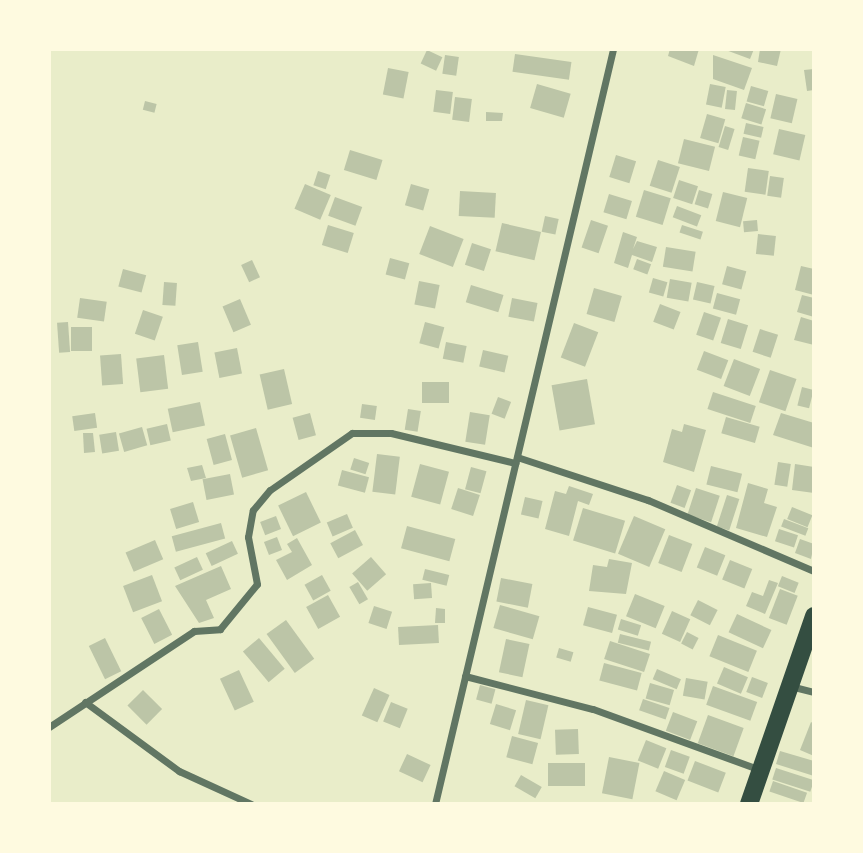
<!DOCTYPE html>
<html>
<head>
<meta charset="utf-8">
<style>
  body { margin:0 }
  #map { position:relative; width:863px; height:853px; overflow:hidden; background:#e9edc9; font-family:"IBM Plex Serif",serif }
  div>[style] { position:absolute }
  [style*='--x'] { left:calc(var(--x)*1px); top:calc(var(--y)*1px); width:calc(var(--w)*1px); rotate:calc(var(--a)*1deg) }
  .building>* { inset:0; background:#bcc5a7; transform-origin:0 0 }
  .minor>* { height:7px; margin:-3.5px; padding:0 3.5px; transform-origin:3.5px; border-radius:3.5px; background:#617663 }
  .trunk>* { height:18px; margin:-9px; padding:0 9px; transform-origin:9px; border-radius:9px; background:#344e41 }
  span { translate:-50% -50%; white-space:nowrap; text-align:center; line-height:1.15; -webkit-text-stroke:7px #fefae0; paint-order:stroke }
  .frame { position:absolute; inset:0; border:51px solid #fefae0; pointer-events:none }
</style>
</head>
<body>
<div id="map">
  <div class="building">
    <div style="clip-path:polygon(670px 49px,699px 49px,694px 66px,668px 56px)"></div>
    <div style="clip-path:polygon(723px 49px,754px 49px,750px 59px)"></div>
    <div style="clip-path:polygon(760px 49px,781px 49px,777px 66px,758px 62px)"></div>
    <div style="left:427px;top:50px;width:17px;height:15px;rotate:25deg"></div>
    <div style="left:515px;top:54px;width:57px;height:18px;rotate:8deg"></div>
    <div style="left:445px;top:55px;width:14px;height:19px;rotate:8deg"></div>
    <div style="clip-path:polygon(713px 55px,752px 68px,744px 90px,713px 79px)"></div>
    <div style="left:388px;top:68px;width:21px;height:27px;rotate:11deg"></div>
    <div style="clip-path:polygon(814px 69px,814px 90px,807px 91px,804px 70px)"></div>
    <div style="left:537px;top:84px;width:35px;height:25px;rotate:16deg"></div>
    <div style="left:710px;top:84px;width:16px;height:21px;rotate:11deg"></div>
    <div style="left:751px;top:86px;width:18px;height:16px;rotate:16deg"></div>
    <div style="left:436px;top:90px;width:17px;height:22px;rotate:7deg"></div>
    <div style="left:727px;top:90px;width:10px;height:19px;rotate:6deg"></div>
    <div style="left:776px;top:94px;width:22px;height:25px;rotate:13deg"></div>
    <div style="left:455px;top:97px;width:17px;height:23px;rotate:7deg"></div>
    <div style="left:145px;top:101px;width:12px;height:9px;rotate:14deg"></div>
    <div style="left:746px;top:103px;width:21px;height:16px;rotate:17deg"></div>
    <div style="clip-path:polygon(486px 112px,503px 113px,502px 121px,486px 121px)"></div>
    <div style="left:707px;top:114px;width:19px;height:25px;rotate:16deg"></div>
    <div style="left:746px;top:123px;width:18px;height:11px;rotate:13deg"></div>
    <div style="left:725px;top:126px;width:10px;height:22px;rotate:17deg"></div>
    <div style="left:779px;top:129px;width:27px;height:26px;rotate:13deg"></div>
    <div style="left:743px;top:137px;width:17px;height:19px;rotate:13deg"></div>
    <div style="left:684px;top:139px;width:32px;height:25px;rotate:14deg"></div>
    <div style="left:350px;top:150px;width:34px;height:21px;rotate:17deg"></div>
    <div style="left:616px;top:155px;width:21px;height:23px;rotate:17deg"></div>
    <div style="left:658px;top:160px;width:23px;height:27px;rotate:18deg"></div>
    <div style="left:748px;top:168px;width:21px;height:24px;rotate:8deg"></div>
    <div style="left:318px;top:171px;width:13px;height:15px;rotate:18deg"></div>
    <div style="left:770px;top:176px;width:14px;height:20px;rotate:8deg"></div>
    <div style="left:679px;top:180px;width:20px;height:19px;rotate:18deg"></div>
    <div style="left:305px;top:184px;width:28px;height:27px;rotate:23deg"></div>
    <div style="left:411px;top:184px;width:19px;height:22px;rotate:16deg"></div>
    <div style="left:644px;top:190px;width:28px;height:28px;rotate:17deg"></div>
    <div style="left:699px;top:190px;width:14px;height:15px;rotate:17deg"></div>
    <div style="left:460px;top:191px;width:36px;height:25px;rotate:3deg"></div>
    <div style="left:723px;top:192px;width:25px;height:30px;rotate:14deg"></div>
    <div style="left:609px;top:194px;width:24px;height:19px;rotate:17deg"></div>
    <div style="left:335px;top:197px;width:29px;height:20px;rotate:20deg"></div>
    <div style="left:677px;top:206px;width:26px;height:12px;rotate:21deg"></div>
    <div style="left:545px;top:216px;width:14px;height:16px;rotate:12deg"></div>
    <div style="left:591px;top:220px;width:18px;height:29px;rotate:19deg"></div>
    <div style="left:757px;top:220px;width:11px;height:14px;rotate:85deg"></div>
    <div style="left:502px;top:223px;width:40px;height:29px;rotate:13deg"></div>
    <div style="left:328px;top:225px;width:27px;height:21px;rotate:17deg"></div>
    <div style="left:682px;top:225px;width:22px;height:8px;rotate:18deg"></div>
    <div style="left:430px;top:226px;width:36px;height:30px;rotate:21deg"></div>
    <div style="clip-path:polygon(623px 232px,637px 237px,633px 249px,637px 241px,657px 247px,652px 262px,632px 255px,628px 268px,614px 263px)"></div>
    <div style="left:758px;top:234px;width:18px;height:20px;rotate:6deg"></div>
    <div style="left:472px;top:243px;width:20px;height:23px;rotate:18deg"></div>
    <div style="left:666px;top:247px;width:30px;height:20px;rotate:9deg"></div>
    <div style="left:390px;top:258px;width:20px;height:17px;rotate:15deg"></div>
    <div style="left:637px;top:259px;width:15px;height:11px;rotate:20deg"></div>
    <div style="left:252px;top:260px;width:19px;height:12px;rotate:65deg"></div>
    <div style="left:727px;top:266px;width:20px;height:19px;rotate:15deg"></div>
    <div style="clip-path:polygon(801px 266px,814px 269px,814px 295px,795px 290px)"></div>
    <div style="left:123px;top:269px;width:24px;height:18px;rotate:15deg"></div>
    <div style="left:653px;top:278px;width:15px;height:15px;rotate:16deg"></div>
    <div style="left:670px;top:279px;width:22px;height:19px;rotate:10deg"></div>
    <div style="left:419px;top:281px;width:21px;height:24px;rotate:11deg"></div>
    <div style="left:164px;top:282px;width:13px;height:23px;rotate:4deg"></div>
    <div style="left:697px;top:282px;width:18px;height:18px;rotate:13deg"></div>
    <div style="left:471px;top:285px;width:34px;height:18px;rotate:17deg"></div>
    <div style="left:594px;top:288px;width:29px;height:27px;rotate:16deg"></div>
    <div style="left:717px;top:293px;width:24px;height:16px;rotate:15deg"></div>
    <div style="clip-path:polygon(802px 295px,814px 298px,814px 317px,797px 312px)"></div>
    <div style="left:80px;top:298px;width:27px;height:20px;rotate:8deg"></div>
    <div style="left:512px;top:298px;width:26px;height:19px;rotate:11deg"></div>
    <div style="left:240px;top:299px;width:28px;height:19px;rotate:67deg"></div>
    <div style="left:660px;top:304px;width:22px;height:19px;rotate:21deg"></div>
    <div style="left:143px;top:310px;width:21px;height:25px;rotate:19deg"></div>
    <div style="left:704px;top:312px;width:18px;height:24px;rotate:19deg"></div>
    <div style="clip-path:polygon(801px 317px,814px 321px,814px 345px,794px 340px)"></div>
    <div style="left:728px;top:319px;width:21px;height:25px;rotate:17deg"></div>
    <div style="left:68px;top:322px;width:30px;height:11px;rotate:86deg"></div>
    <div style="left:425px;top:322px;width:20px;height:22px;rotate:15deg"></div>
    <div style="left:574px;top:323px;width:26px;height:37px;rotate:21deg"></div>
    <div style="left:71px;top:327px;width:21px;height:24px"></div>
    <div style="left:760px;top:329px;width:19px;height:24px;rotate:18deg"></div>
    <div style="left:198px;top:342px;width:30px;height:21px;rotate:81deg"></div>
    <div style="left:446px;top:342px;width:21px;height:17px;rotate:11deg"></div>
    <div style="left:237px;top:348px;width:26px;height:23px;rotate:79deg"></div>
    <div style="left:483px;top:350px;width:26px;height:17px;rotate:13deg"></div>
    <div style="left:704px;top:351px;width:26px;height:20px;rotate:21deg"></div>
    <div style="left:121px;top:354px;width:30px;height:21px;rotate:86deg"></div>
    <div style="left:164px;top:355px;width:34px;height:28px;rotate:83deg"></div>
    <div style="left:734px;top:359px;width:28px;height:29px;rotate:21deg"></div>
    <div style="left:284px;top:369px;width:36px;height:25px;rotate:77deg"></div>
    <div style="left:770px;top:370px;width:28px;height:34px;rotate:19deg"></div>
    <div style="left:587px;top:379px;width:46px;height:36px;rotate:80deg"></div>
    <div style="left:422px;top:382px;width:27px;height:21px"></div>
    <div style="left:802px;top:387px;width:12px;height:19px;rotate:14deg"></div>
    <div style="left:713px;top:392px;width:45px;height:18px;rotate:18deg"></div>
    <div style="left:498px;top:397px;width:14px;height:18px;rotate:21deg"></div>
    <div style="left:200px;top:402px;width:24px;height:33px;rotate:78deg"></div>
    <div style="left:362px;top:404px;width:15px;height:14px;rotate:8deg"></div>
    <div style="left:408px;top:409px;width:13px;height:21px;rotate:9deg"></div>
    <div style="left:470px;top:412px;width:20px;height:30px;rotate:9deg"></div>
    <div style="left:95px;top:413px;width:15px;height:23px;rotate:82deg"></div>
    <div style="left:310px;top:413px;width:23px;height:18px;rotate:75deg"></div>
    <div style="clip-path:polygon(781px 413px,814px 423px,814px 448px,773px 435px)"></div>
    <div style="left:726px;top:417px;width:35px;height:17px;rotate:16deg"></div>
    <div style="left:167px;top:424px;width:17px;height:21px;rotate:77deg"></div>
    <div style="clip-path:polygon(684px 424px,706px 430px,694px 472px,663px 462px,672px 429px,682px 432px)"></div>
    <div style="left:142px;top:427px;width:19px;height:24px;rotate:74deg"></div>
    <div style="left:256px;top:428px;width:44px;height:27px;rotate:74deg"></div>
    <div style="left:116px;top:432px;width:19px;height:17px;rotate:81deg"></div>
    <div style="clip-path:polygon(83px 433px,93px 433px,95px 452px,84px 453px)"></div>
    <div style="left:225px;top:434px;width:27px;height:19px;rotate:75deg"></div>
    <div style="left:377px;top:454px;width:23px;height:38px;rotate:7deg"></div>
    <div style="left:354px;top:458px;width:16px;height:12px;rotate:18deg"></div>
    <div style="left:778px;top:462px;width:13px;height:23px;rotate:9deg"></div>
    <div style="left:420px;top:464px;width:30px;height:34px;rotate:15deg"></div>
    <div style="clip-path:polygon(795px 464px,814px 467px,814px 493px,792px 490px)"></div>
    <div style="clip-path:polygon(202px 465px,206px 478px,191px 481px,187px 468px)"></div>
    <div style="left:711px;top:466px;width:32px;height:19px;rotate:14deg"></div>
    <div style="left:471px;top:467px;width:16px;height:23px;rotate:15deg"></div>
    <div style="left:342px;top:470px;width:28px;height:16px;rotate:15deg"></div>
    <div style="left:230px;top:474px;width:21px;height:28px;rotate:79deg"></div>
    <div style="clip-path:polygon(748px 483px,768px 489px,764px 503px,777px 507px,767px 537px,736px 528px)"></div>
    <div style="left:677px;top:485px;width:15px;height:19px;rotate:20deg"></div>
    <div style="clip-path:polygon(569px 486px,593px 494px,589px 505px,578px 501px,569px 536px,545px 529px,555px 491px,566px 494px)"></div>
    <div style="left:458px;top:488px;width:23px;height:22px;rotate:18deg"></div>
    <div style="left:696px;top:488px;width:25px;height:28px;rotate:18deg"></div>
    <div style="left:306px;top:492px;width:34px;height:31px;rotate:64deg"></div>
    <div style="left:727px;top:495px;width:13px;height:33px;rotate:18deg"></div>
    <div style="left:525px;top:497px;width:18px;height:18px;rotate:13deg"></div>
    <div style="left:193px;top:502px;width:21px;height:24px;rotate:73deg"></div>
    <div style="left:792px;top:507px;width:22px;height:13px;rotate:22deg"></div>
    <div style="left:583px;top:508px;width:44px;height:34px;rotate:17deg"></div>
    <div style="left:347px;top:514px;width:15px;height:22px;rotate:67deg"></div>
    <div style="left:276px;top:516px;width:14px;height:17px;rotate:69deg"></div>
    <div style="left:634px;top:516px;width:34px;height:41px;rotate:23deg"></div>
    <div style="left:784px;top:519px;width:26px;height:8px;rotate:21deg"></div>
    <div style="left:221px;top:523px;width:16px;height:51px;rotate:75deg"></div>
    <div style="left:407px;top:526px;width:50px;height:23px;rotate:15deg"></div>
    <div style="left:779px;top:529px;width:20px;height:13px;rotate:18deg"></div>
    <div style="left:355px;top:530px;width:17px;height:28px;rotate:62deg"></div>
    <div style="left:669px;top:535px;width:25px;height:30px;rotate:21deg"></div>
    <div style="left:277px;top:537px;width:14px;height:14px;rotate:69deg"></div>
    <div style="clip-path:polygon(297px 538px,312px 565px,287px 580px,276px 560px,292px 552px,287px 544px)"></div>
    <div style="clip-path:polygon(800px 539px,814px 544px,811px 559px,795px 553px)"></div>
    <div style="left:155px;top:540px;width:21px;height:32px;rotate:67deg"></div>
    <div style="left:232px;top:541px;width:14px;height:29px;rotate:65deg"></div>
    <div style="left:705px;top:547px;width:22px;height:22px;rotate:22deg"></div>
    <div style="left:197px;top:557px;width:14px;height:25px;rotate:65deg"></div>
    <div style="left:371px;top:557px;width:23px;height:25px;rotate:49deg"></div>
    <div style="clip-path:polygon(609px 559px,632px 563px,626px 594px,589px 591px,593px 565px,607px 567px)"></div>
    <div style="left:730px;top:560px;width:24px;height:21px;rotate:22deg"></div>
    <div style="clip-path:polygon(221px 566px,231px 589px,206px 600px,214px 618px,199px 623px,175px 586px)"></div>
    <div style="left:425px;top:569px;width:25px;height:11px;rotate:14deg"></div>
    <div style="left:152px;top:575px;width:28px;height:31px;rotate:69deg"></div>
    <div style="left:322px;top:575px;width:18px;height:20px;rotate:61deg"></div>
    <div style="left:782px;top:576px;width:18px;height:11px;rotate:22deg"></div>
    <div style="left:501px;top:578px;width:32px;height:24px;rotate:11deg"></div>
    <div style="clip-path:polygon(769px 580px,778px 583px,765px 614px,746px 606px,752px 592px,763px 596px)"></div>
    <div style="left:358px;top:582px;width:20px;height:10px;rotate:60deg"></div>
    <div style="left:431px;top:583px;width:15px;height:18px;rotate:86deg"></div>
    <div style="left:780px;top:589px;width:19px;height:31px;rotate:21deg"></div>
    <div style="left:635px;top:594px;width:32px;height:24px;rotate:22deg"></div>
    <div style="left:328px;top:595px;width:25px;height:25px;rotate:61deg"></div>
    <div style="left:698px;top:600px;width:22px;height:17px;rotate:27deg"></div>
    <div style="left:500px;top:605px;width:41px;height:24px;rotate:16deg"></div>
    <div style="left:374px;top:606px;width:19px;height:18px;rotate:18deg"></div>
    <div style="left:588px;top:607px;width:30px;height:19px;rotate:15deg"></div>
    <div style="clip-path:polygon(436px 608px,445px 609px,445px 623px,435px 623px)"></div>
    <div style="left:159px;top:609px;width:29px;height:20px;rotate:63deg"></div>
    <div style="left:672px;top:611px;width:20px;height:25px;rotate:24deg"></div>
    <div style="left:737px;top:614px;width:38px;height:20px;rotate:25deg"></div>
    <div style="left:621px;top:619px;width:21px;height:11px;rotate:17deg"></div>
    <div style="left:286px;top:620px;width:48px;height:24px;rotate:54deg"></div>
    <div style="left:438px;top:625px;width:18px;height:40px;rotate:87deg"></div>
    <div style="left:687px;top:632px;width:13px;height:13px;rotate:27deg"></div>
    <div style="left:620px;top:634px;width:32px;height:9px;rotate:14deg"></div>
    <div style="left:718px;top:635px;width:42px;height:23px;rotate:22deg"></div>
    <div style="left:105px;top:638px;width:37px;height:18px;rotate:64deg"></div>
    <div style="left:259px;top:638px;width:40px;height:21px;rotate:50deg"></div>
    <div style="left:506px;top:639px;width:24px;height:34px;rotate:12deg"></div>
    <div style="left:610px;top:641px;width:42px;height:19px;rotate:18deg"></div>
    <div style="left:559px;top:648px;width:15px;height:10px;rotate:16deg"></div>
    <div style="left:604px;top:663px;width:39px;height:18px;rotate:15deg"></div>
    <div style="left:724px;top:667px;width:26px;height:18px;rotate:23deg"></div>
    <div style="left:657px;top:669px;width:26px;height:11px;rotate:23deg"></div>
    <div style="left:239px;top:670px;width:35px;height:21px;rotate:65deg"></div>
    <div style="left:752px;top:677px;width:17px;height:16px;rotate:21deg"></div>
    <div style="left:686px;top:678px;width:22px;height:18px;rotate:10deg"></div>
    <div style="left:650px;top:683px;width:25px;height:16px;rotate:16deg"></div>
    <div style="left:480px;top:685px;width:16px;height:15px;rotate:15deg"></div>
    <div style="left:713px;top:686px;width:47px;height:20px;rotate:20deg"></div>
    <div style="left:374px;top:688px;width:17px;height:30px;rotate:24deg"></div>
    <div style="left:143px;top:690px;width:27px;height:22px;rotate:45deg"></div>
    <div style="left:643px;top:699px;width:28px;height:12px;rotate:19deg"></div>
    <div style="left:526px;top:700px;width:23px;height:35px;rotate:13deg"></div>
    <div style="left:391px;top:702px;width:18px;height:21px;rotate:22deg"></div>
    <div style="left:496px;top:704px;width:21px;height:21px;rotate:17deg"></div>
    <div style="left:673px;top:712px;width:26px;height:20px;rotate:21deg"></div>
    <div style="left:708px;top:715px;width:38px;height:30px;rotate:20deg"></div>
    <div style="clip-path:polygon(811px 722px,814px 724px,814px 756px,800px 750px)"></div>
    <div style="left:578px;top:729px;width:25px;height:23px;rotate:88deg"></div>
    <div style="left:512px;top:736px;width:27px;height:22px;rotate:15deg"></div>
    <div style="left:646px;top:740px;width:22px;height:22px;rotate:22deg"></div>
    <div style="left:671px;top:750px;width:20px;height:18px;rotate:20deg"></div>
    <div style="clip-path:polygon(780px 751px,814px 761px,814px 776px,776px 764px)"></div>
    <div style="left:407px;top:754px;width:26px;height:19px;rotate:25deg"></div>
    <div style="left:609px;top:757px;width:31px;height:37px;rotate:11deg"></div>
    <div style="left:695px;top:761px;width:33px;height:21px;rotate:21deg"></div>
    <div style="left:548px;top:763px;width:37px;height:23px"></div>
    <div style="left:776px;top:768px;width:40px;height:12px;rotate:18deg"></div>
    <div style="left:664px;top:771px;width:23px;height:22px;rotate:23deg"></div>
    <div style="left:521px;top:775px;width:24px;height:13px;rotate:30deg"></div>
    <div style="left:773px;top:781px;width:36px;height:11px;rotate:19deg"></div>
  </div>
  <div class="minor">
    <div style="--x:517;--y:457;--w:138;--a:18.2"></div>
    <div style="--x:648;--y:500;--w:181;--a:23.2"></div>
    <div style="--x:465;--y:676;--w:132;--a:14.5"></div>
    <div style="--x:593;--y:709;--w:179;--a:20"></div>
    <div style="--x:790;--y:686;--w:25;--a:14"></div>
    <div style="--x:85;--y:702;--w:117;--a:36.3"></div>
    <div style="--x:179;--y:771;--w:79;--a:24.6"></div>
    <div style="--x:49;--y:727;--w:174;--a:-33.5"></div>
    <div style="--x:194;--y:631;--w:26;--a:-4"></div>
    <div style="--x:220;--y:629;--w:58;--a:-50.6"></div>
    <div style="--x:257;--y:584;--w:48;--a:-100.8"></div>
    <div style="--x:248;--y:537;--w:27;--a:-80"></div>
    <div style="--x:253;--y:510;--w:26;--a:-50"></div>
    <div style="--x:270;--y:490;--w:100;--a:-34.8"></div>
    <div style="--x:352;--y:433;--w:39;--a:0"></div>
    <div style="--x:391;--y:433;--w:128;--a:13.6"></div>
    <div style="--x:435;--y:804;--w:776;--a:-76.73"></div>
  </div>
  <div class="trunk">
    <div style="--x:749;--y:804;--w:199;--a:-70.9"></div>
  </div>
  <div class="frame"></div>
</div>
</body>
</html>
